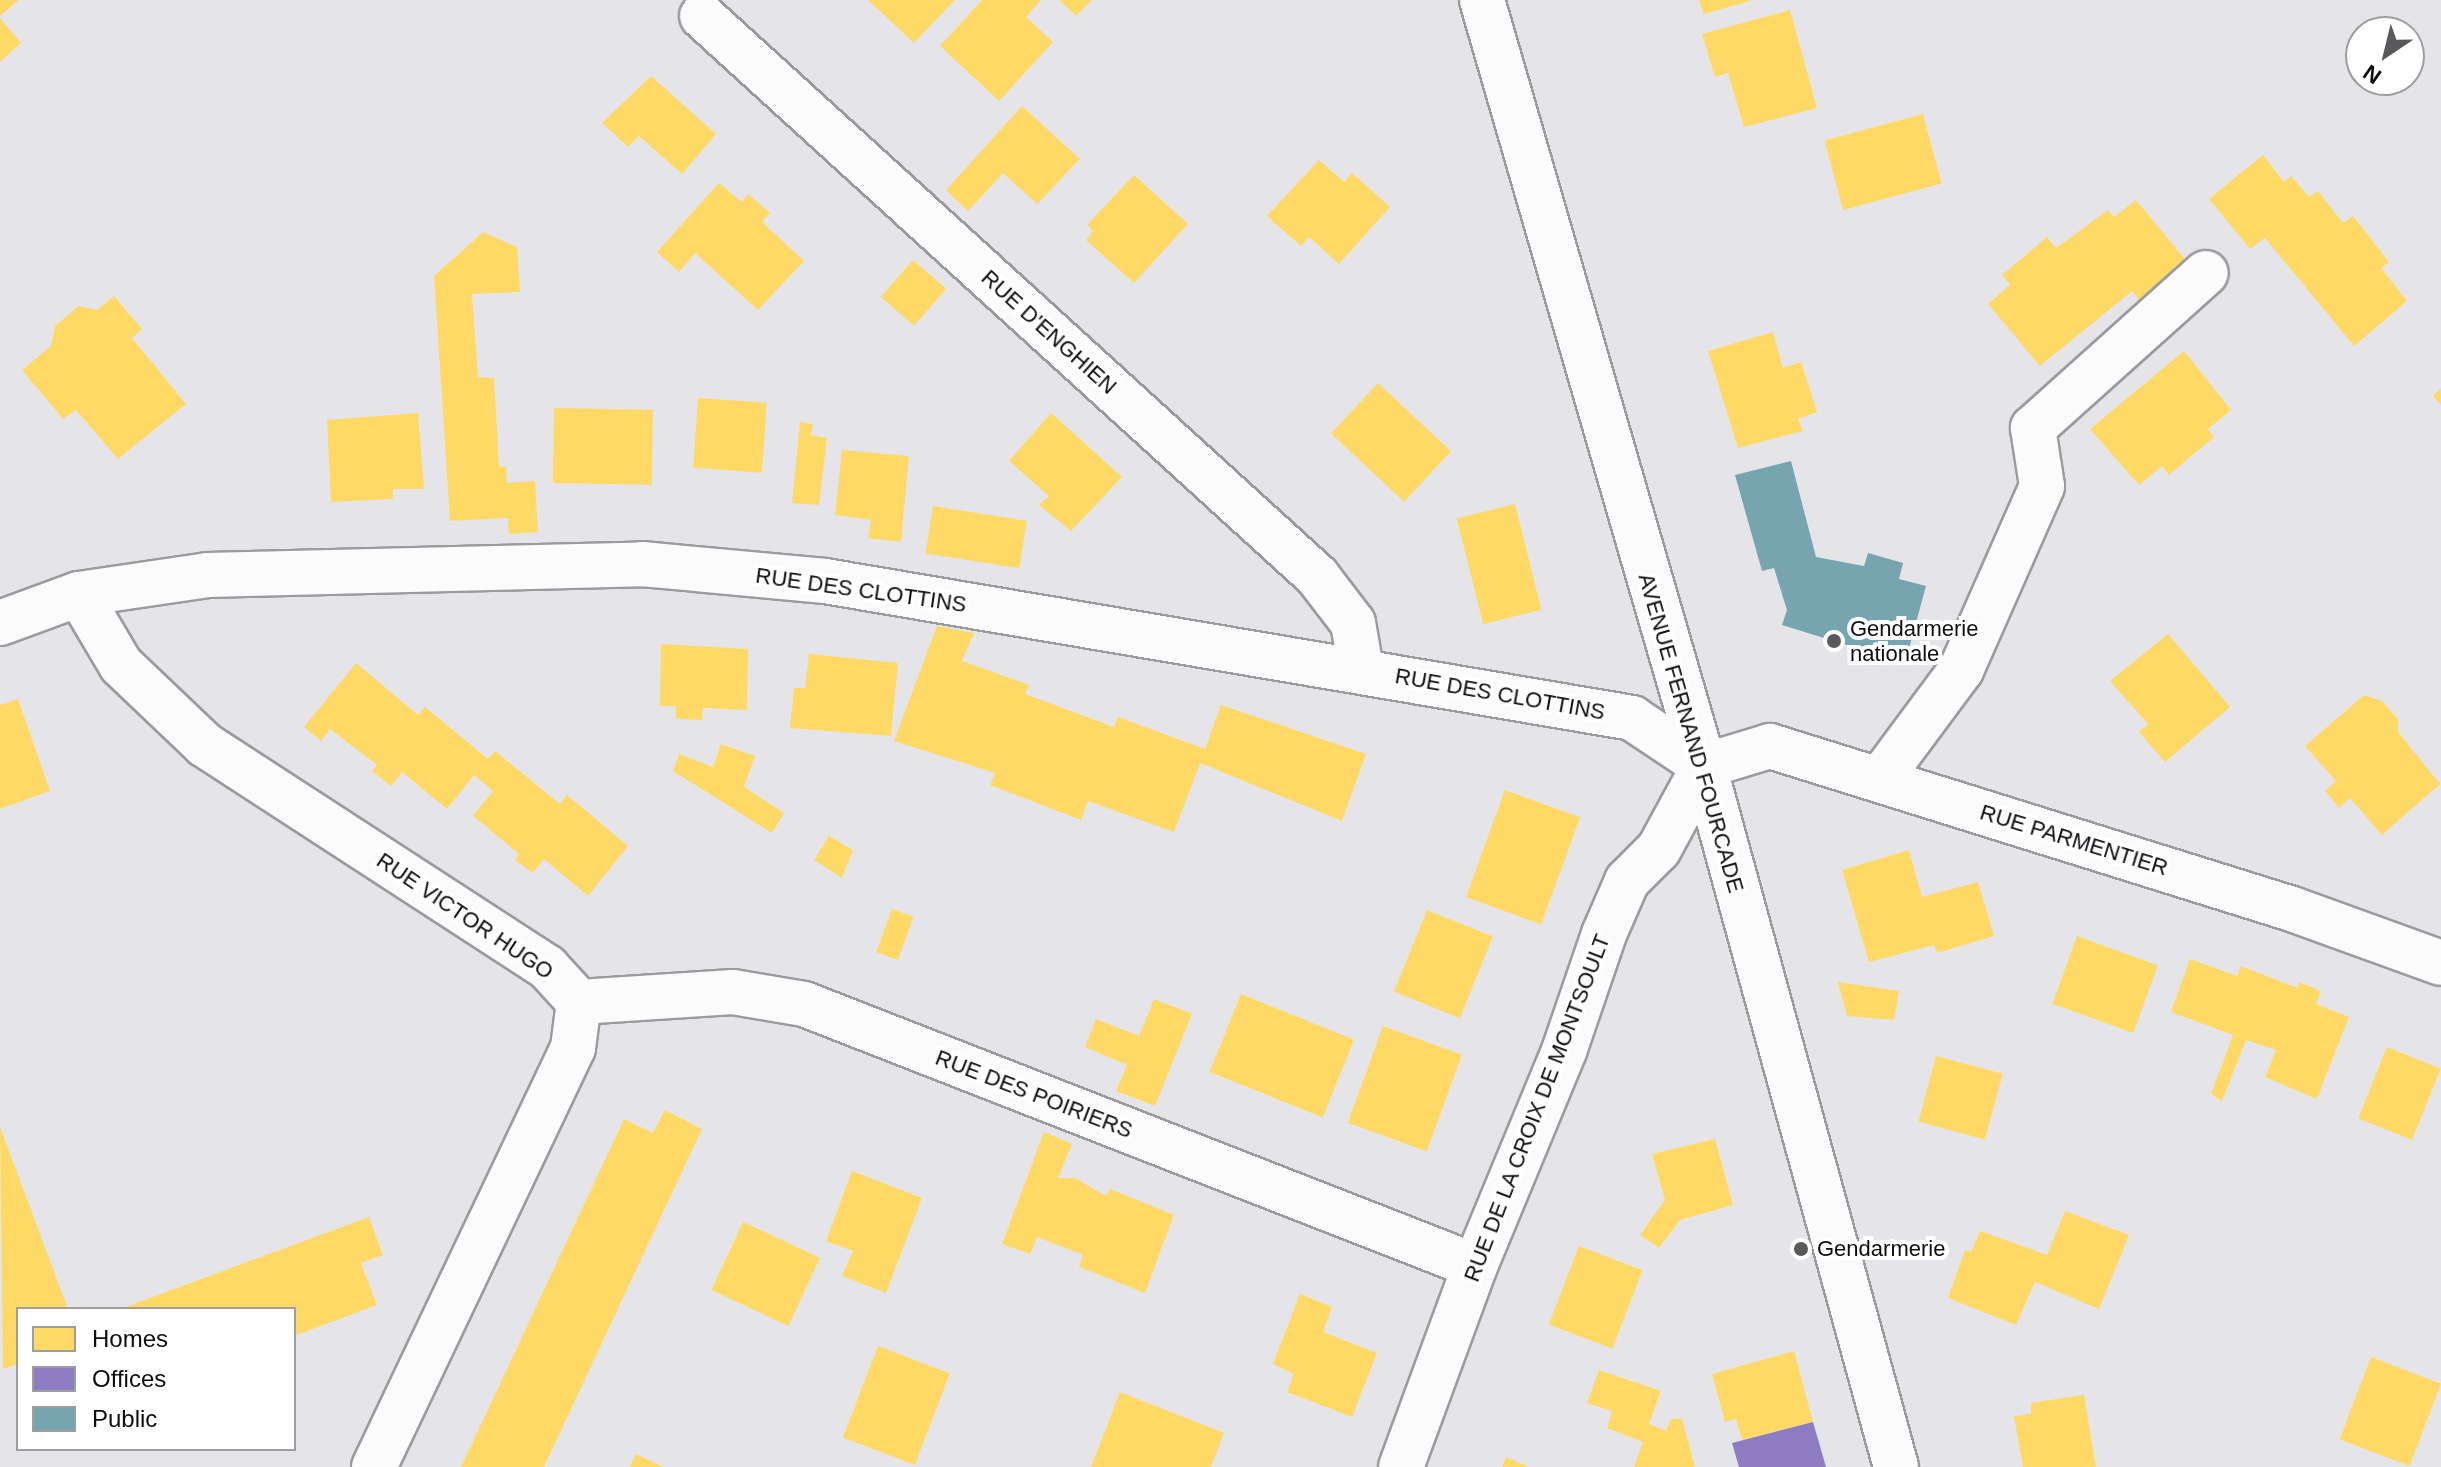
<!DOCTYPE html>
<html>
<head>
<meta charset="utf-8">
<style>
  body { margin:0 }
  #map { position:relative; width:2441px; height:1467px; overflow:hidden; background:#e5e5e9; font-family:Arial,sans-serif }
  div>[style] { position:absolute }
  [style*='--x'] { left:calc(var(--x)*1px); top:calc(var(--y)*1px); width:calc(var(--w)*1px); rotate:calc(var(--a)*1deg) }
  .homes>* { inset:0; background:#ffd966; transform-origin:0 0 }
  .offices>* { inset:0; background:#8e7cc3 }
  .public>* { inset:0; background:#76a5af }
  .roads { filter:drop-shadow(2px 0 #9a9b9e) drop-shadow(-2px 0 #9a9b9e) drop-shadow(0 2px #9a9b9e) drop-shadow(0 -2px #9a9b9e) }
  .minor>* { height:44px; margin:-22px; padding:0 22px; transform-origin:22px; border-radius:22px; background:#fbfbfc }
  .dots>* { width:22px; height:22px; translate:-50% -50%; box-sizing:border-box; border:4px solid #fff; border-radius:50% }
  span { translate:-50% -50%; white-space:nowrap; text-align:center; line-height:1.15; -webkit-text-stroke:8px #fff; paint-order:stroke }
  .street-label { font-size:22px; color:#0d0d10 }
  .poi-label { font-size:22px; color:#0d0d10 }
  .left { translate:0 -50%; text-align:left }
  .legend { position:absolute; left:16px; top:1307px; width:280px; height:144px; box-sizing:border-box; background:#fff; border:2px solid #9e9e9f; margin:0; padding:10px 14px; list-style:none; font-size:24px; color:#0d0d10 }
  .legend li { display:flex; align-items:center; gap:16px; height:40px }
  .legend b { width:40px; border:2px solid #9e9e9f }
  .north { position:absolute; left:2345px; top:16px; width:80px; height:80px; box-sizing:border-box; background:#fff; border:2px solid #9e9e9f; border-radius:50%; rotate:215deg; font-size:22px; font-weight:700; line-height:32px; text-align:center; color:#0d0d10 }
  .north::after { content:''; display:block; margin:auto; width:28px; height:36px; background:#59595c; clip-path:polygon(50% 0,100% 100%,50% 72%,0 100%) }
</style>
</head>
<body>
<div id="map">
  <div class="homes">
    <div style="clip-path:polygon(0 0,19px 0,0 16px)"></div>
    <div style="clip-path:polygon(868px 0,955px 0,914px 43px)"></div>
    <div style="clip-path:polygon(982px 0,1041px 0,1026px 17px,1053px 42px,999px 101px,940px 46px)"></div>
    <div style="clip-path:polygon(1059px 0,1092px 0,1076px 16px)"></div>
    <div style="clip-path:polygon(1699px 0,1750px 0,1750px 1px,1704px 14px)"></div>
    <div style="clip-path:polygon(1790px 10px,1817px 108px,1744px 127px,1728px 73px,1715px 77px,1702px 34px)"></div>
    <div style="clip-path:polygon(0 18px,21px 43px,0 62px)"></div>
    <div style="clip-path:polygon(651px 76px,716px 134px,682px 174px,639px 136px,628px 147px,602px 123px)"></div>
    <div style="clip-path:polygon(1022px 106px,1080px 159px,1037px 204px,1003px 173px,968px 211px,946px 190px)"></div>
    <div style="left:1923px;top:114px;width:72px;height:102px;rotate:75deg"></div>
    <div style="clip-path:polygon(2263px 155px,2284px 182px,2291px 176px,2309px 197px,2318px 191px,2343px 223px,2353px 216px,2389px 262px,2381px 268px,2407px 301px,2354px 346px,2265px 238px,2250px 249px,2209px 199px)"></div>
    <div style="clip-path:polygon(1319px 160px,1344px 182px,1352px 173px,1390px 207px,1339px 264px,1309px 237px,1301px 246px,1267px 216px)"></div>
    <div style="clip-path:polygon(1134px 175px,1188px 224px,1134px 283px,1086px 240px,1093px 231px,1087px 225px)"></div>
    <div style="clip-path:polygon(719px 183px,742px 202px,748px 194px,770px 213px,762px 222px,804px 261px,758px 310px,695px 253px,679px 272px,657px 252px)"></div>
    <div style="clip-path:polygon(2136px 200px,2185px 259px,2139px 300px,2132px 291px,2040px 366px,1988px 304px,2010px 285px,2002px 275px,2047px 237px,2056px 248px,2108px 210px,2114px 217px)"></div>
    <div style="clip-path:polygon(483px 232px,517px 247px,520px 292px,472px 294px,478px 377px,494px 378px,499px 466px,506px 467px,507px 483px,535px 481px,538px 532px,509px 534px,508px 518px,450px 521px,434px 276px)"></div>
    <div style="left:913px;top:260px;width:44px;height:49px;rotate:41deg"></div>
    <div style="clip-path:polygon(114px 296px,142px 329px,132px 338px,186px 404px,118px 459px,76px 410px,63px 419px,22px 370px,51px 346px,55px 326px,79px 306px,97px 310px)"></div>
    <div style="clip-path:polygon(1773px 332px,1783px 368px,1801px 362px,1817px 412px,1798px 419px,1803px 431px,1738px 448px,1708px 351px)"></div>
    <div style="clip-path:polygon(2184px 351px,2231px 410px,2208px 429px,2214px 437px,2169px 475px,2162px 466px,2139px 485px,2090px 429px)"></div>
    <div style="left:1378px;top:383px;width:100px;height:69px;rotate:43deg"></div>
    <div style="clip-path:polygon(2441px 388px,2441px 405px,2433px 396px)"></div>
    <div style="left:698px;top:398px;width:69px;height:70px;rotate:4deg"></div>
    <div style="left:554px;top:408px;width:99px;height:75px;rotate:1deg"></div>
    <div style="clip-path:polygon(418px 413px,424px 489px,393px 489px,393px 499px,331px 502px,327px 420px)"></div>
    <div style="clip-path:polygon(1051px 413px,1122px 477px,1071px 531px,1039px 505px,1049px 496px,1009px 461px)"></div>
    <div style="clip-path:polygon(800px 422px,813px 424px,811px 435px,827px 438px,819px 505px,792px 503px)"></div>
    <div style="clip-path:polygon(842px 450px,909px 456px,901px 542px,868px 538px,871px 520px,835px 515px)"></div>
    <div style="left:1515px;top:504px;width:109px;height:60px;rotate:76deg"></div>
    <div style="left:933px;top:506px;width:95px;height:48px;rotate:9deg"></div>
    <div style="clip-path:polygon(937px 626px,974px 633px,962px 661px,1029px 685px,1025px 694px,1114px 727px,1118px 717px,1205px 749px,1221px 705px,1366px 754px,1342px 821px,1200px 763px,1174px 832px,1088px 801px,1081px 820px,990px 785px,995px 773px,894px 741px)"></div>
    <div style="clip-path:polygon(2168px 634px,2230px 707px,2165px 762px,2139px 732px,2148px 724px,2110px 681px)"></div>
    <div style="clip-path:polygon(661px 644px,748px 649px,747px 710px,703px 708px,702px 720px,676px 719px,676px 706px,660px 706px)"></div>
    <div style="clip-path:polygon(809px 654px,898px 663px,891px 736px,790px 728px,794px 688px,805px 688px)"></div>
    <div style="clip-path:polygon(356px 663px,418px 715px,425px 707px,488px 759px,495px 751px,560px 804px,567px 795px,628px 846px,588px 896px,544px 859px,533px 873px,515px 860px,519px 854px,473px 816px,493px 791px,474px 775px,447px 809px,402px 772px,391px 786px,372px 771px,377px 765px,330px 729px,321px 741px,304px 727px)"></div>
    <div style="clip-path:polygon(2364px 695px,2382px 701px,2398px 719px,2398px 732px,2440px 784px,2382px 835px,2350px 798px,2339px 808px,2325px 791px,2336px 781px,2305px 746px)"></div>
    <div style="clip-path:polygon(18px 699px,50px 791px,0 809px,0 705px)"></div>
    <div style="clip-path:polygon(721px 744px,755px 756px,744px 787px,784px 813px,772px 833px,673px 771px,679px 754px,713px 767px)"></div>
    <div style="left:1505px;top:790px;width:80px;height:114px;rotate:20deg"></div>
    <div style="clip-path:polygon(829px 836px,853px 850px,842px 878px,814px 860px)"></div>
    <div style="clip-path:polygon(1909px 850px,1922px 897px,1978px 882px,1994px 936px,1937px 953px,1934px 945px,1869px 962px,1842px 870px)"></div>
    <div style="left:892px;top:909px;width:23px;height:46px;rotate:20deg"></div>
    <div style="left:1427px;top:910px;width:71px;height:88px;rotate:22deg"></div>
    <div style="left:2077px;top:936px;width:86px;height:72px;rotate:20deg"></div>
    <div style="clip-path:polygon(2190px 959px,2237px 976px,2241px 966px,2298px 988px,2299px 982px,2321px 991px,2316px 1004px,2349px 1017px,2317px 1099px,2265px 1077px,2276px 1050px,2246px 1040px,2222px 1101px,2211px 1094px,2233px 1035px,2171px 1012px)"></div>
    <div style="clip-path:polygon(1838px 982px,1899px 991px,1894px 1020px,1847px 1016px)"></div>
    <div style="left:1241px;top:994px;width:122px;height:84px;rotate:22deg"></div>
    <div style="clip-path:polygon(1154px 999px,1192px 1014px,1155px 1106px,1116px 1091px,1127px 1065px,1085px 1047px,1096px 1019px,1139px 1036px)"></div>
    <div style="left:1383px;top:1026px;width:84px;height:103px;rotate:20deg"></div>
    <div style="left:2387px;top:1047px;width:58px;height:77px;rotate:22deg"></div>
    <div style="left:1936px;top:1056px;width:69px;height:68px;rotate:15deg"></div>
    <div style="clip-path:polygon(665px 1110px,702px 1129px,544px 1467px,461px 1467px,624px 1119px,653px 1133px)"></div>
    <div style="clip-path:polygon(0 1127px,68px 1309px,18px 1309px,18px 1364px,3px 1369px)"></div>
    <div style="clip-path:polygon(1044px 1132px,1072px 1144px,1058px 1178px,1075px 1178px,1106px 1196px,1110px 1189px,1174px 1215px,1145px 1293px,1079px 1267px,1083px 1255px,1037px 1237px,1030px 1254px,1002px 1244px)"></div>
    <div style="clip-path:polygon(1715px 1139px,1733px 1205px,1680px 1220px,1659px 1248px,1640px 1235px,1665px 1200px,1652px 1154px)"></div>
    <div style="clip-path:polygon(852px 1171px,922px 1198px,886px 1293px,842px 1276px,853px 1251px,826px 1241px)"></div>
    <div style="clip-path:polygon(2065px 1211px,2129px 1235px,2099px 1309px,2035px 1282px,2016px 1325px,1948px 1298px,1965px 1250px,1971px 1252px,1980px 1231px,2047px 1255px)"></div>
    <div style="clip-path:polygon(369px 1217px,383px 1255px,361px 1263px,377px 1305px,294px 1336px,294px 1309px,120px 1309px)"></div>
    <div style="left:743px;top:1222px;width:85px;height:75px;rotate:25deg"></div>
    <div style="left:1579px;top:1246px;width:68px;height:84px;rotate:21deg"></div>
    <div style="clip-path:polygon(1300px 1294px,1332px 1307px,1323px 1332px,1377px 1353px,1352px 1417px,1287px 1392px,1294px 1374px,1273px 1364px)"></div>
    <div style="left:878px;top:1346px;width:77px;height:98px;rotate:21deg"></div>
    <div style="clip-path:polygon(1794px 1351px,1813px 1422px,1742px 1440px,1736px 1419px,1725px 1422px,1712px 1374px)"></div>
    <div style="left:2371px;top:1357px;width:75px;height:88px;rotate:21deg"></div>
    <div style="clip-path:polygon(1599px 1370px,1661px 1391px,1649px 1424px,1666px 1431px,1671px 1419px,1682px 1419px,1695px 1467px,1634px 1467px,1643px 1442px,1607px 1428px,1612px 1411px,1587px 1403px)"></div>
    <div style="clip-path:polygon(1120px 1392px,1224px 1433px,1211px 1467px,1091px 1467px)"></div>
    <div style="clip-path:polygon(2084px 1395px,2096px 1467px,2023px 1467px,2014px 1416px,2031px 1414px,2031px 1403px)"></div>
    <div style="clip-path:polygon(636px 1454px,663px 1467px,630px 1467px)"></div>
    <div style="clip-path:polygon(1506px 1457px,1529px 1467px,1502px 1467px)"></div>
  </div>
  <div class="offices">
    <div style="clip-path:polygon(1813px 1422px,1826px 1467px,1739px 1467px,1732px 1443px)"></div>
  </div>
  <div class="public">
    <div style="clip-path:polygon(1791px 461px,1816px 557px,1864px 566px,1868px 553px,1903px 563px,1899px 579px,1926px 586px,1905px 663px,1782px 625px,1787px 610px,1774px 568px,1762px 571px,1735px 475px)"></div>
  </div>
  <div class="roads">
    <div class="minor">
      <div style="--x:1482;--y:0;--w:798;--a:73.84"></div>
      <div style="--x:1704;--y:766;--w:727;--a:74.68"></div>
      <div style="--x:702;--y:16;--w:832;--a:42.32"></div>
      <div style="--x:1317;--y:576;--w:59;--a:52.5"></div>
      <div style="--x:1353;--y:623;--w:47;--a:80.1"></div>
      <div style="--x:79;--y:594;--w:82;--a:59.4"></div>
      <div style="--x:121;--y:665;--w:116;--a:43.6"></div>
      <div style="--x:205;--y:745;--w:408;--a:33"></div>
      <div style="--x:547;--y:967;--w:47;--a:47.6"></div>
      <div style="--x:0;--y:623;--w:84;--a:-20.2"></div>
      <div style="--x:79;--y:594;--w:129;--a:-8.4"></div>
      <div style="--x:207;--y:575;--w:435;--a:-1.4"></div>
      <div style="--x:642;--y:564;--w:184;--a:5.3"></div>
      <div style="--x:825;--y:581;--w:819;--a:9.63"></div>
      <div style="--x:1632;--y:718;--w:87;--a:33.7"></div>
      <div style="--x:1704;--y:766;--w:69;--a:-16.9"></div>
      <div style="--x:1770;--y:746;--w:547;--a:17.34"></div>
      <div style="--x:2292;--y:909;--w:158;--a:19.9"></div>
      <div style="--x:1880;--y:779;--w:136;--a:-53.4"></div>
      <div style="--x:1961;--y:670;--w:201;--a:-66.2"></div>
      <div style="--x:2042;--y:486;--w:59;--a:-98.8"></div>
      <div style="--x:2033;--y:428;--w:232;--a:-41.9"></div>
      <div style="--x:579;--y:1002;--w:154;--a:-3.7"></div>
      <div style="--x:733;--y:992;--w:72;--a:9.6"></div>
      <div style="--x:804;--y:1004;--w:720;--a:21.33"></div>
      <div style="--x:374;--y:1467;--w:464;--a:-64.6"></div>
      <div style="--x:573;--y:1048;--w:46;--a:-82.6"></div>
      <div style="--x:1401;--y:1467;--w:214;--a:-69.8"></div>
      <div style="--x:1475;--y:1266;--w:233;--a:-67.5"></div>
      <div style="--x:1564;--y:1051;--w:124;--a:-71.1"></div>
      <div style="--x:1604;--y:934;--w:58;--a:-66.5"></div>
      <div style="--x:1627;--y:881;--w:45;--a:-45"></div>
      <div style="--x:1659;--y:849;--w:94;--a:-61.5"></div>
    </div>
  </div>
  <div class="dots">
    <div style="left:1834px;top:641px;background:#59595c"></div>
    <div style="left:1801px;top:1249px;background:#59595c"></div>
  </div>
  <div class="street-label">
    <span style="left:1049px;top:332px;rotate:42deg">RUE D'ENGHIEN</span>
    <span style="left:861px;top:590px;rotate:8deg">RUE DES CLOTTINS</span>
    <span style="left:1500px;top:694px;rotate:10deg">RUE DES CLOTTINS</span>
    <span style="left:1691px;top:733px;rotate:74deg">AVENUE FERNAND FOURCADE</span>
    <span style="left:2074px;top:840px;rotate:17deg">RUE PARMENTIER</span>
    <span style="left:465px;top:916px;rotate:34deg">RUE VICTOR HUGO</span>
    <span style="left:1034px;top:1094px;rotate:21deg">RUE DES POIRIERS</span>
    <span style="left:1537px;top:1108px;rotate:-69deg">RUE DE LA CROIX DE MONTSOULT</span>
  </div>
  <div class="poi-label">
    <span class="left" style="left:1850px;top:641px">Gendarmerie<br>nationale</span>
    <span class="left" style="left:1817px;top:1249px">Gendarmerie</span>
  </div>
  <ul class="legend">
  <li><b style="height:22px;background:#ffd966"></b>Homes</li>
  <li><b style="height:22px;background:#8e7cc3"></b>Offices</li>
  <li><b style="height:22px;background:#76a5af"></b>Public</li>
  </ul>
  <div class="north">N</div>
</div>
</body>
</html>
